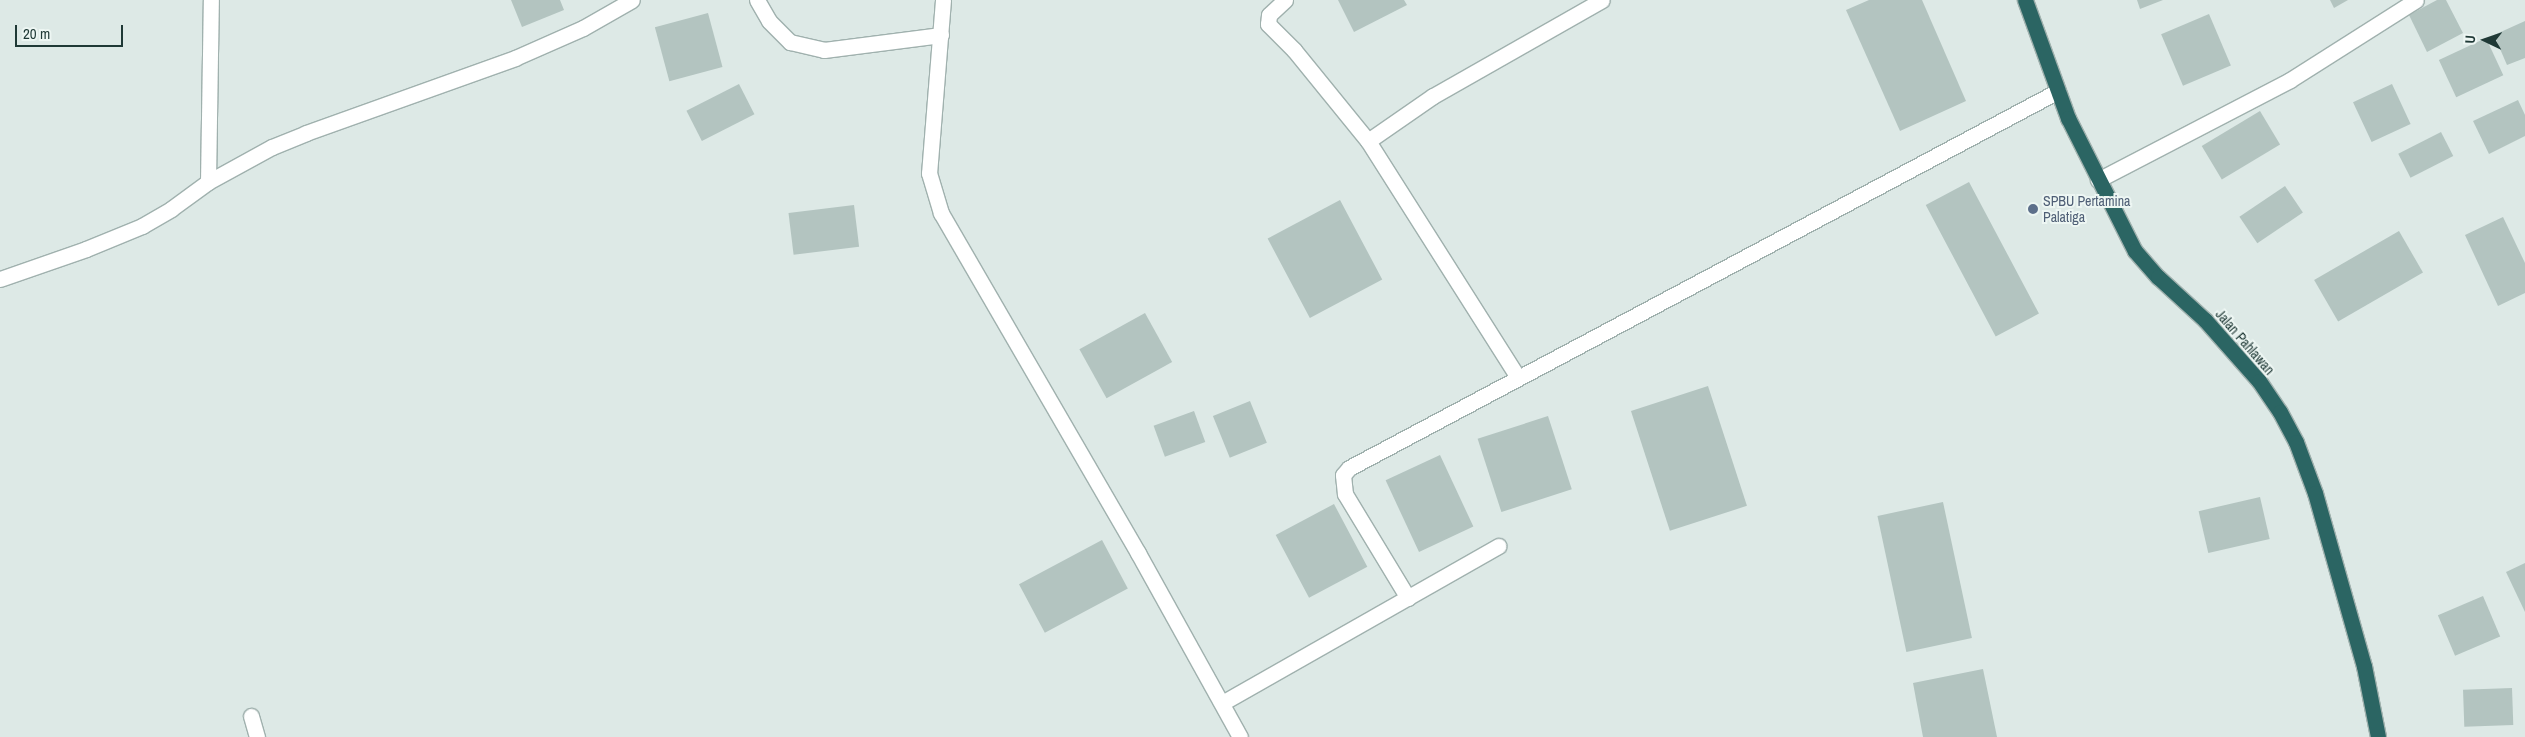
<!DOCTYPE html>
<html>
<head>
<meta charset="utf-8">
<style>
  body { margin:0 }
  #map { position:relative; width:2525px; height:737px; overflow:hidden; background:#dde9e6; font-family:"Archivo Narrow",sans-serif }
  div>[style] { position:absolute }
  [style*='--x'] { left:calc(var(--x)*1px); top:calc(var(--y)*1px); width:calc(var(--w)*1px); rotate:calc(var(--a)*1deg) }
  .building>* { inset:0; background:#b3c4c0; transform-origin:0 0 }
  .roads { filter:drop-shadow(1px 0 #a0b1ae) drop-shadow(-1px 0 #a0b1ae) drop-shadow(0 1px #a0b1ae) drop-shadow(0 -1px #a0b1ae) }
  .minor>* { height:15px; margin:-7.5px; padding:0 7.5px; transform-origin:7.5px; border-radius:7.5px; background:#fff }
  .highway>* { height:15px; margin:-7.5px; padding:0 7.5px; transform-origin:7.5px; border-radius:7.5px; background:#2b6563 }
  .dots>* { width:14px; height:14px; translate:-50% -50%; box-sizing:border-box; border:2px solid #edf6f3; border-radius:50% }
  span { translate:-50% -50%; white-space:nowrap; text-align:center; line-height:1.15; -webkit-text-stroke:4px #edf6f3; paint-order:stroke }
  .service-label { font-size:14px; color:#4e5e75 }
  .left { translate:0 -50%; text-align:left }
  .street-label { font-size:14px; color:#1f3936 }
  .north { position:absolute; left:2460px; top:15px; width:50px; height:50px; -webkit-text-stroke:4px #edf6f3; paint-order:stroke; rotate:273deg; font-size:14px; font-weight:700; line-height:20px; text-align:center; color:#1f3936 }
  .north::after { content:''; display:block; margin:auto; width:18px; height:22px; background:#1f3936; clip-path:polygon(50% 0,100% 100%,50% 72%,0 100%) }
  .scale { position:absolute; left:15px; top:25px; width:108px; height:22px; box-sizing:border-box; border:2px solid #1f3936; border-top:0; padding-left:6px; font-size:15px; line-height:18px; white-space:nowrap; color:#1f3936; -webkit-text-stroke:4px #edf6f3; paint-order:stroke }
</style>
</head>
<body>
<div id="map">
  <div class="building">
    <div style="clip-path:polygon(511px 0,560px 0,564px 10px,522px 27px)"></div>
    <div style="clip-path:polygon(1338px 0,1404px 0,1407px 5px,1354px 32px)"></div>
    <div style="clip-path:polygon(1869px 0,1922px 0,1966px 101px,1900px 131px,1846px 10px)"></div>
    <div style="clip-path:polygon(2137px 0,2163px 0,2140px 9px)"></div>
    <div style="clip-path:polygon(2330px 0,2348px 0,2334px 8px)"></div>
    <div style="clip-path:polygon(2437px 0,2446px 0,2463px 33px,2427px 52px,2409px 15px)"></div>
    <div style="left:708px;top:13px;width:56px;height:55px;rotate:75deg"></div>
    <div style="left:2209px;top:14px;width:56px;height:52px;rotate:67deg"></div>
    <div style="clip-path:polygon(2525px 21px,2525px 58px,2507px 65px,2494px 35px)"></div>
    <div style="left:2486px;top:38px;width:41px;height:52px;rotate:65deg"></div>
    <div style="left:739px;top:84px;width:34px;height:59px;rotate:63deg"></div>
    <div style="left:2392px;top:84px;width:44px;height:43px;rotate:65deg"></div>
    <div style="clip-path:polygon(2518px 100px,2525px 115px,2525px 136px,2489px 154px,2473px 121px)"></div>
    <div style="left:2260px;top:111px;width:39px;height:68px;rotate:59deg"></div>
    <div style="left:2441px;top:132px;width:27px;height:48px;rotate:63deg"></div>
    <div style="left:1969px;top:182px;width:149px;height:49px;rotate:62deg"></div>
    <div style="left:2285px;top:186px;width:32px;height:55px;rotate:56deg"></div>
    <div style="left:1340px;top:200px;width:90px;height:82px;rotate:62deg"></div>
    <div style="left:854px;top:205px;width:42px;height:66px;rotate:83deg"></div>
    <div style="clip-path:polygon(2503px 217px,2525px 263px,2525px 293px,2498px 306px,2465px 235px)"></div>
    <div style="left:2399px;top:231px;width:48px;height:98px;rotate:60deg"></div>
    <div style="left:1145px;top:313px;width:56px;height:75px;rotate:61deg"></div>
    <div style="left:1708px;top:386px;width:126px;height:81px;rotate:72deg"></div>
    <div style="left:1250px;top:401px;width:45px;height:40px;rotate:68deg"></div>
    <div style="left:1194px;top:411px;width:33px;height:43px;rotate:70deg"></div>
    <div style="left:1548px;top:416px;width:77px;height:74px;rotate:72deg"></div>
    <div style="left:1440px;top:455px;width:79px;height:60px;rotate:65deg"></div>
    <div style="left:2260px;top:497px;width:43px;height:63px;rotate:77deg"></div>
    <div style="left:1943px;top:502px;width:139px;height:67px;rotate:78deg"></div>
    <div style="left:1334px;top:504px;width:71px;height:66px;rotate:62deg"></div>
    <div style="left:1102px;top:540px;width:55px;height:94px;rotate:62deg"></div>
    <div style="clip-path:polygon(2525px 563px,2525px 612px,2506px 572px)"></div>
    <div style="left:2483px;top:596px;width:44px;height:49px;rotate:67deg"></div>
    <div style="clip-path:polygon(1983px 669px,1997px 737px,1923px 737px,1913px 683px)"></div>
    <div style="left:2512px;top:688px;width:37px;height:49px;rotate:88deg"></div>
  </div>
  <div class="roads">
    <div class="minor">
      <div style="--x:757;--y:0;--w:24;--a:60"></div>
      <div style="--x:769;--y:21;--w:30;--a:45"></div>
      <div style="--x:790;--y:42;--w:35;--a:13"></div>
      <div style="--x:824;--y:50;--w:118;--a:-7.3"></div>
      <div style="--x:943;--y:0;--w:174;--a:94.6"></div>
      <div style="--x:929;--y:173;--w:42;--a:73.3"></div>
      <div style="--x:941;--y:213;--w:393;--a:59.9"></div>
      <div style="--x:1138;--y:553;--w:210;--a:61"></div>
      <div style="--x:1285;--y:0;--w:22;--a:137"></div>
      <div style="--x:1269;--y:15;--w:9;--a:96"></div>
      <div style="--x:1268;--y:24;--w:37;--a:45"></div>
      <div style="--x:1294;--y:50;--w:117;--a:50.9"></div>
      <div style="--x:1368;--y:141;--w:280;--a:57.6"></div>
      <div style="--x:1368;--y:141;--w:79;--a:-34.7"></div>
      <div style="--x:1433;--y:96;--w:194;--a:-29.6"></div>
      <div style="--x:2098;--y:180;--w:216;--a:-27.5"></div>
      <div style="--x:2290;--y:80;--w:149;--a:-32.4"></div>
      <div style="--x:208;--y:182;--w:73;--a:-28.7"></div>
      <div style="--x:272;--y:147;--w:37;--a:-22"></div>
      <div style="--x:306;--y:133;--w:222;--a:-19.7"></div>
      <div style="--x:515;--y:58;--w:74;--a:-23.8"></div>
      <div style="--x:583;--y:28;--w:56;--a:-29.7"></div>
      <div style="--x:0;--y:279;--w:91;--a:-19.2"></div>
      <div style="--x:86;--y:249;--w:61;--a:-22.3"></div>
      <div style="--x:142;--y:226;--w:34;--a:-30"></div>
      <div style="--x:171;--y:209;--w:46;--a:-36.1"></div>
      <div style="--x:208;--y:182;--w:182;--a:-89.1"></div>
      <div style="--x:1408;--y:598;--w:122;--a:-121.2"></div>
      <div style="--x:1345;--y:494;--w:19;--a:-96"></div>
      <div style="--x:1343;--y:475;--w:9;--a:-49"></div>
      <div style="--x:1349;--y:468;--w:803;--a:-28"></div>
      <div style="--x:1222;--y:703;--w:318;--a:-29.6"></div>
      <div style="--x:251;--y:716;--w:22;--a:74"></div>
    </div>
    <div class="highway">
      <div style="--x:2025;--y:0;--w:126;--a:70"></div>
      <div style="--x:2068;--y:118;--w:149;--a:63.3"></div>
      <div style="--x:2135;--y:251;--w:35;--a:49"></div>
      <div style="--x:2158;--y:277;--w:64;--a:42.5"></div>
      <div style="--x:2205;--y:320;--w:81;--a:48.5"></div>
      <div style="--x:2259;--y:381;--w:37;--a:56"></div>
      <div style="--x:2280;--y:412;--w:34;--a:62"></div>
      <div style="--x:2296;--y:442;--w:54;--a:69.6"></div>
      <div style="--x:2315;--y:493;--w:180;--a:74.2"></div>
      <div style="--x:2364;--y:666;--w:72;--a:78.8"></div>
    </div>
  </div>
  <div class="dots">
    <div style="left:2033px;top:209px;background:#5c6f8a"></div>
  </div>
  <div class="service-label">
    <span class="left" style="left:2043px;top:209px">SPBU Pertamina<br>Palatiga</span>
  </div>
  <div class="street-label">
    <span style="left:2245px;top:342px;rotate:49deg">Jalan Pahlawan</span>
  </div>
  <div class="north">U</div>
  <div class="scale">20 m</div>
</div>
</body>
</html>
